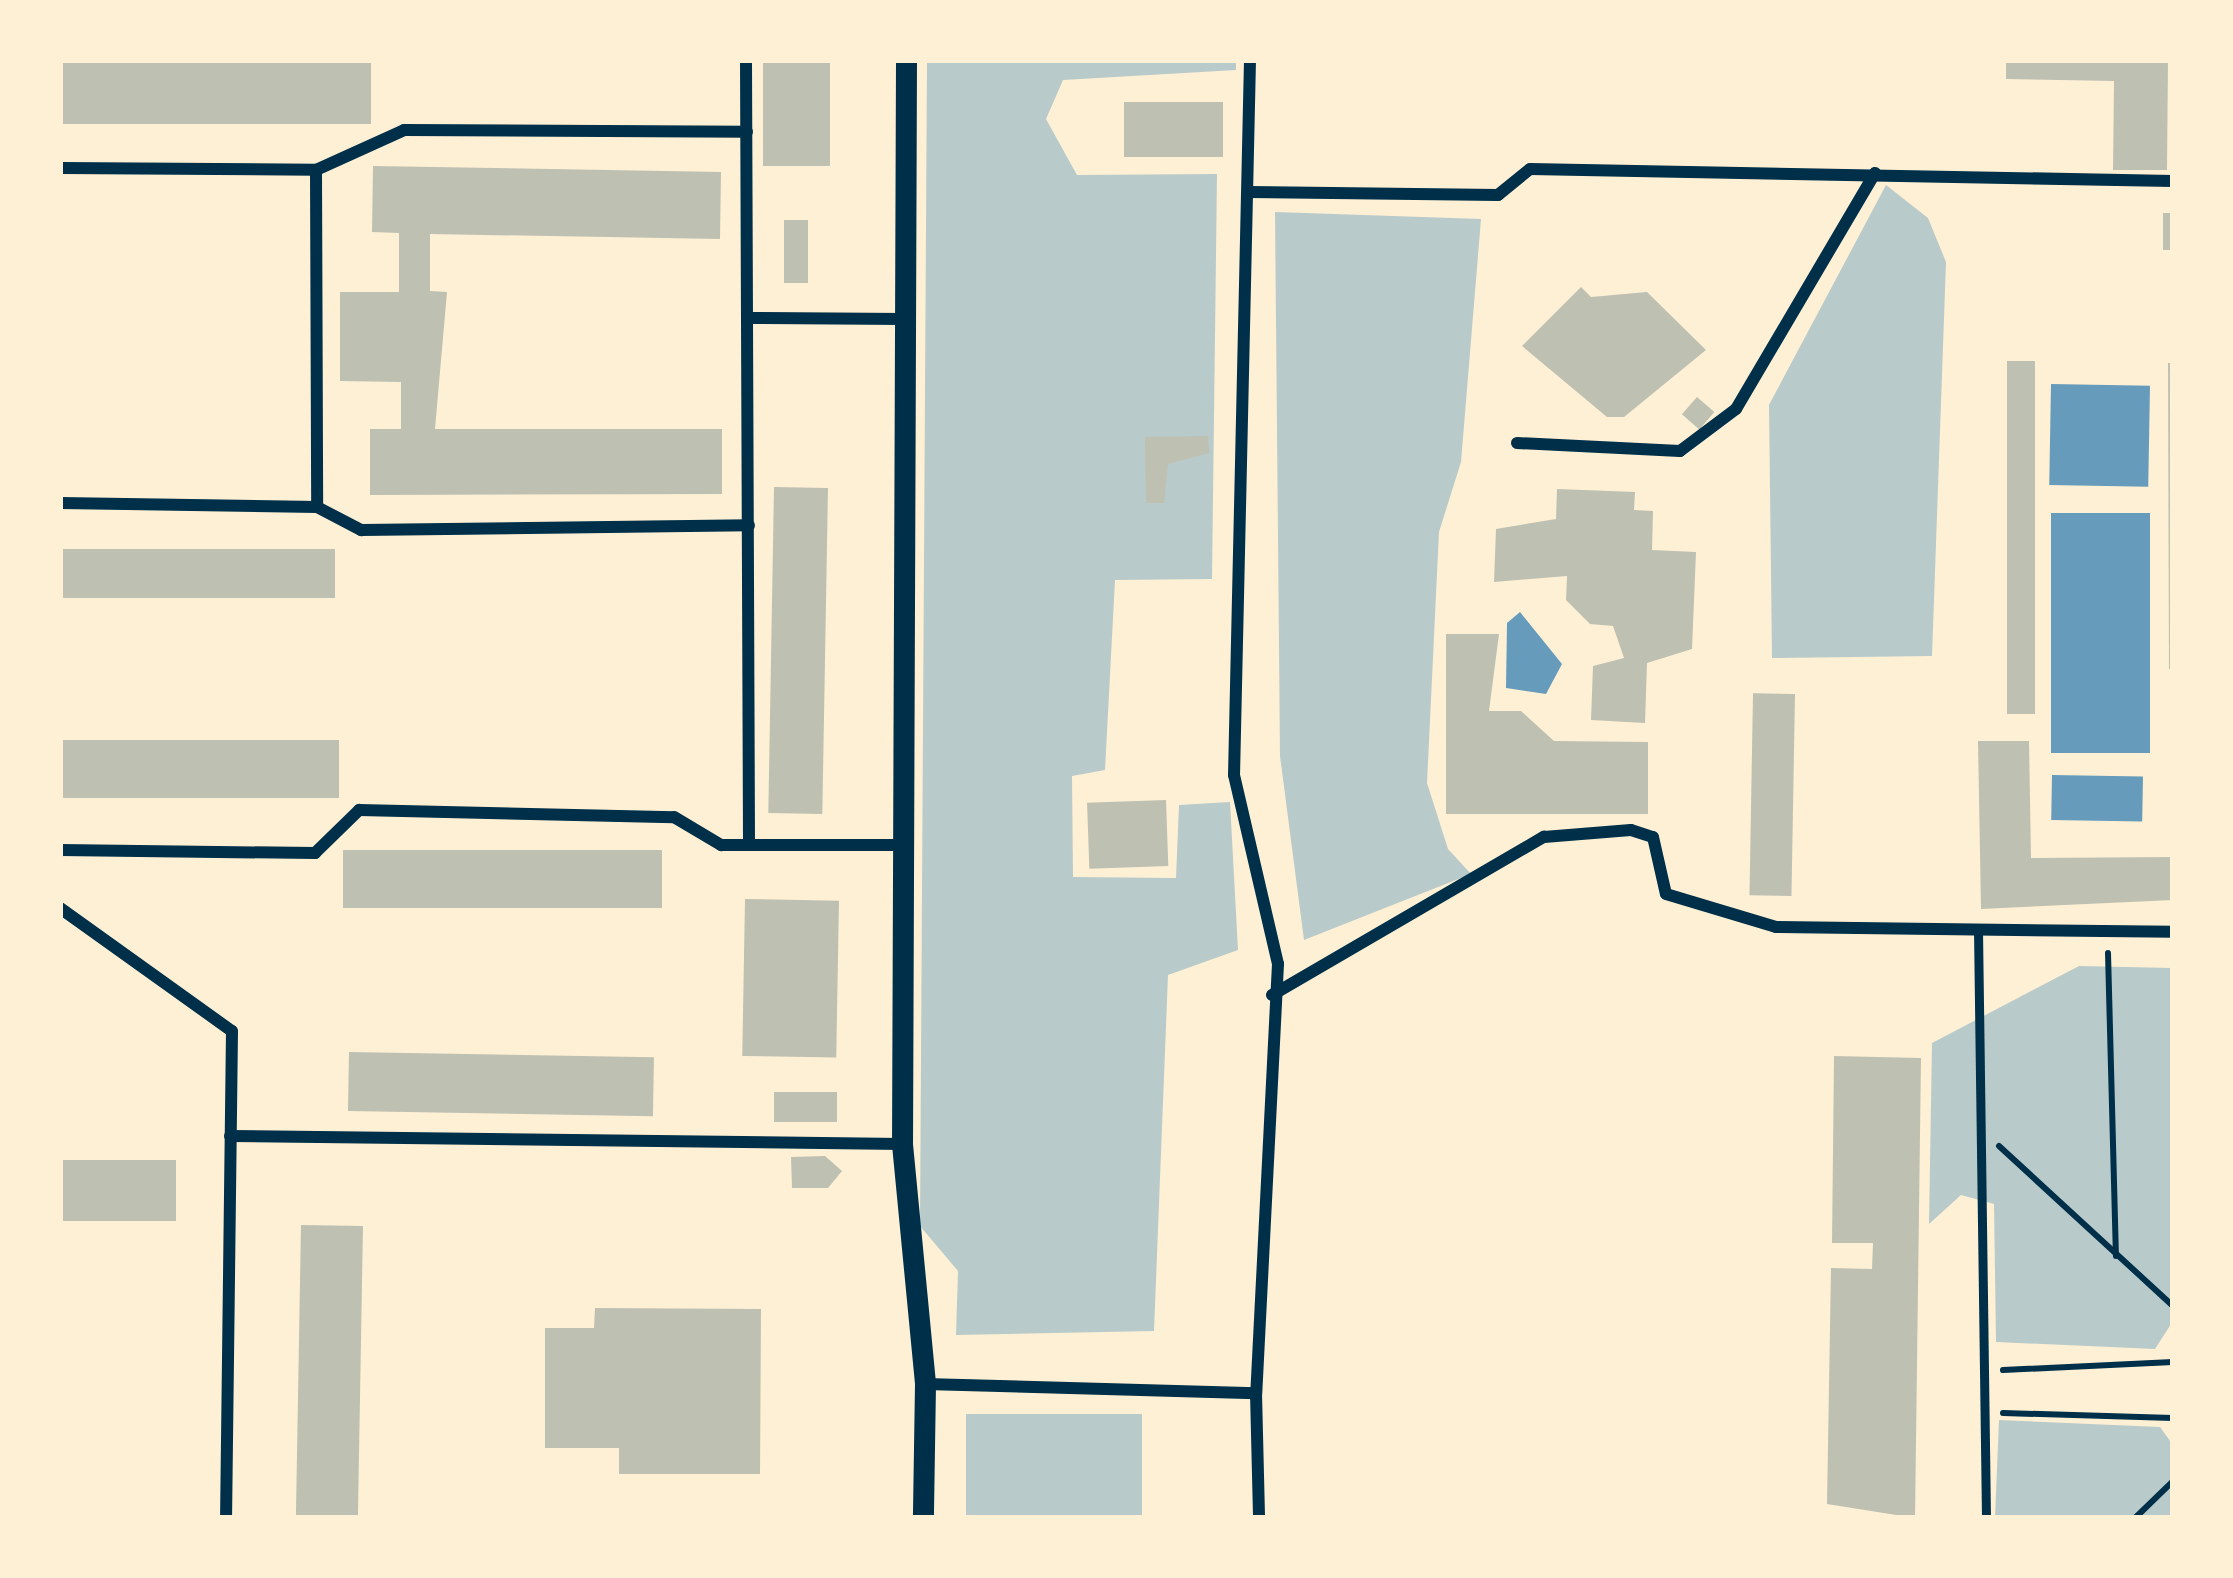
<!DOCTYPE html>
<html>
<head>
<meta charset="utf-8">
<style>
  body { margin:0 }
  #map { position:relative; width:2233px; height:1578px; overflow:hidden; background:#fdf0d5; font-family:"Playfair Display",serif }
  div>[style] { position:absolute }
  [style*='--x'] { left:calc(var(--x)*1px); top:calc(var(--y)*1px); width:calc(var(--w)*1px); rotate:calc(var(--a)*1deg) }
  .green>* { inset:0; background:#b9caca; transform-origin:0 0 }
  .water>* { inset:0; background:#669bbc; transform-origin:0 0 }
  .building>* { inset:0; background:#bec0b2; transform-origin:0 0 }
  .path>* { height:6px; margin:-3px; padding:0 3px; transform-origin:3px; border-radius:3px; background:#003049 }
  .service>* { height:9px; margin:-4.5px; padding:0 4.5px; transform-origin:4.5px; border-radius:4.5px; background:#003049 }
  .minor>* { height:12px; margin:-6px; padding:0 6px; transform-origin:6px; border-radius:6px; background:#003049 }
  .tertiary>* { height:21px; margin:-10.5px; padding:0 10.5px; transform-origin:10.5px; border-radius:10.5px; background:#003049 }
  span { translate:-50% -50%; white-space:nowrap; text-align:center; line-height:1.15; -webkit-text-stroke:10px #fdf0d5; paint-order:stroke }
  .frame { position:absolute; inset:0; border:63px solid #fdf0d5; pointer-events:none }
</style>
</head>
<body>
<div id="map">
  <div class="green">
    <div style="clip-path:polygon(927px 60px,1236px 60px,1236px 70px,1063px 80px,1046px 119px,1077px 175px,1217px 174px,1212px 579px,1115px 580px,1105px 770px,1072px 776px,1073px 877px,1176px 878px,1179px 805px,1230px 802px,1238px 950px,1168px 975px,1154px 1331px,956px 1335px,958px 1271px,920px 1226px)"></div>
    <div style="clip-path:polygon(1886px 185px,1928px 218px,1946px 262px,1932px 656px,1772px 658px,1769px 405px)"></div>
    <div style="clip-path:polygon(1275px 212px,1481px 219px,1461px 462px,1439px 532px,1427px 783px,1448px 849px,1471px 874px,1304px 940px,1280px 756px)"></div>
    <div style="clip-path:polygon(2079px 966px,2173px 968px,2173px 1321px,2155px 1349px,1996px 1342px,1994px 1204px,1961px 1195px,1929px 1224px,1932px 1043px)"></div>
    <div style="left:966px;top:1414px;width:176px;height:104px"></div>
    <div style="clip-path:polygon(1999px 1420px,2160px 1427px,2173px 1445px,2173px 1518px,1995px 1518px)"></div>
  </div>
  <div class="water">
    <div style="left:2051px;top:384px;width:99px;height:101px;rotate:1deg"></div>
    <div style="left:2051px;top:513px;width:99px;height:240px"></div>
    <div style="clip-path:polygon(1520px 612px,1562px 664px,1546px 694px,1506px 688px,1507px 623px)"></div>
    <div style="left:2052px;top:775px;width:91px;height:45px;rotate:1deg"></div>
  </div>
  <div class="building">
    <div style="left:60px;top:60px;width:311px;height:64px"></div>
    <div style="left:763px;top:60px;width:67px;height:106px"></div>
    <div style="clip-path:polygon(2006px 60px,2168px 60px,2167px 170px,2113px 170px,2114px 81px,2006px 79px)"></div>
    <div style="left:1124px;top:102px;width:99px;height:55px"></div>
    <div style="clip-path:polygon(373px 166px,721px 172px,720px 239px,430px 234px,430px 291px,447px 292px,435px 429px,722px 429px,722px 494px,370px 495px,370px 429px,401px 429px,401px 382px,340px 381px,340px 292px,399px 292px,399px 233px,372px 232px)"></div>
    <div style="left:2163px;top:213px;width:10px;height:37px"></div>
    <div style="left:784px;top:220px;width:24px;height:63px"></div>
    <div style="clip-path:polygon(1581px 287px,1591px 297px,1647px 292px,1706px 350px,1624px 417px,1607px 417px,1522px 346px)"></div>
    <div style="left:2007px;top:361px;width:28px;height:353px"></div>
    <div style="clip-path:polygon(2168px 363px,2173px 363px,2173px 669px,2169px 669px)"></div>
    <div style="left:1697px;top:397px;width:23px;height:23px;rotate:41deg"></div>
    <div style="clip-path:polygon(1208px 436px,1209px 453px,1168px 464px,1164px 503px,1146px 503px,1145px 437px)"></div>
    <div style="left:774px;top:487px;width:54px;height:326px;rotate:1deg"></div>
    <div style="clip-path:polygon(1557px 489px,1635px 492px,1634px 510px,1653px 511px,1652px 550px,1696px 552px,1692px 649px,1647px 663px,1645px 723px,1591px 720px,1593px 666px,1624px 658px,1613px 626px,1590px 624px,1566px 600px,1567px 576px,1494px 582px,1496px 529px,1556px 519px)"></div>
    <div style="left:60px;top:549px;width:275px;height:49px"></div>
    <div style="clip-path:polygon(1446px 634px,1499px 634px,1489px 711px,1521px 711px,1554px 741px,1648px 742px,1648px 814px,1446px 814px)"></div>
    <div style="left:1795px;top:694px;width:202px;height:42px;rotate:91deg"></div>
    <div style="left:60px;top:740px;width:279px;height:58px"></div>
    <div style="clip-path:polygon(1978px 741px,2029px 741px,2031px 858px,2173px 857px,2173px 900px,1981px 909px)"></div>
    <div style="left:1166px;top:800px;width:66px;height:79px;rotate:88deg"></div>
    <div style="left:343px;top:850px;width:319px;height:58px"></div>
    <div style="left:745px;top:899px;width:94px;height:157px;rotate:1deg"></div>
    <div style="left:349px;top:1052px;width:305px;height:59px;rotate:1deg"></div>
    <div style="clip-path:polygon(1834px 1056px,1921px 1058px,1915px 1518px,1827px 1504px,1831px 1268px,1872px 1269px,1873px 1243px,1832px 1243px)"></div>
    <div style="left:774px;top:1092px;width:63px;height:30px"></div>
    <div style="clip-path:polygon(825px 1156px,842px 1171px,828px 1188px,792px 1188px,791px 1157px)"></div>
    <div style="left:60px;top:1160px;width:116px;height:61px"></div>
    <div style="left:301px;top:1225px;width:62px;height:293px;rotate:1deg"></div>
    <div style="clip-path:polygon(595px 1308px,761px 1309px,760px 1474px,619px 1474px,619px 1448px,545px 1448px,545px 1328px,594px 1328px)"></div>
  </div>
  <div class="path">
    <div style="--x:2108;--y:953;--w:303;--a:88.5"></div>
    <div style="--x:1999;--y:1146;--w:236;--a:42.6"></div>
    <div style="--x:2003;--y:1370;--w:170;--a:-2.7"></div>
    <div style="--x:2003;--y:1413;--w:170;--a:1.7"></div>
    <div style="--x:2135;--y:1518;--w:53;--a:-44.2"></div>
  </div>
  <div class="service">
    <div style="--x:1978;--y:930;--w:588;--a:89.22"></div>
  </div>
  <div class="minor">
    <div style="--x:746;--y:60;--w:785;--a:89.78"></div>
    <div style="--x:1250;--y:60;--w:715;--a:91.28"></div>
    <div style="--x:1234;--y:775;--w:194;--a:76.9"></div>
    <div style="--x:1278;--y:964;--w:430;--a:92.9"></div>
    <div style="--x:60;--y:168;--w:256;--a:0.4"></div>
    <div style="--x:316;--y:170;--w:97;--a:-24.4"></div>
    <div style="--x:404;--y:130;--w:343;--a:0.3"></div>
    <div style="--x:316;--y:170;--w:337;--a:89.8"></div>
    <div style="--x:1248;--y:192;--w:250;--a:0.7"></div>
    <div style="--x:1498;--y:195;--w:41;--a:-39.1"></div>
    <div style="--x:1530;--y:169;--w:643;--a:1.07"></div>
    <div style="--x:749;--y:318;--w:156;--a:0.4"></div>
    <div style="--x:1517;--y:443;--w:163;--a:2.8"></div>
    <div style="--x:1680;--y:451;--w:70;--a:-36.9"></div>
    <div style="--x:1736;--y:409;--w:274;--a:-59.5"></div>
    <div style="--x:60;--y:503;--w:257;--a:0.9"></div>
    <div style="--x:317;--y:507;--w:50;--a:27.6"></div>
    <div style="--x:361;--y:530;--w:388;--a:-0.7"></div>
    <div style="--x:60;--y:850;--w:255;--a:0.7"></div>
    <div style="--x:315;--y:853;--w:62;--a:-44.3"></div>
    <div style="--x:359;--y:810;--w:315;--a:1.3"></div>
    <div style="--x:674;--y:817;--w:55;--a:30.8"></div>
    <div style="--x:721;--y:845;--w:182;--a:0"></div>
    <div style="--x:60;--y:908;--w:211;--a:35.6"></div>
    <div style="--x:232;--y:1031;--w:487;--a:90.7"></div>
    <div style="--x:1272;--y:995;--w:315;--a:-30.2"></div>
    <div style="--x:1544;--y:837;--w:87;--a:-4.6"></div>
    <div style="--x:1631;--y:830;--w:23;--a:18"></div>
    <div style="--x:1653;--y:837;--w:58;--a:77.2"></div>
    <div style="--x:1666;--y:894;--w:115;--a:16.7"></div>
    <div style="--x:1776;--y:927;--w:397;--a:0.7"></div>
    <div style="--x:230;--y:1136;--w:672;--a:0.68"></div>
    <div style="--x:925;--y:1384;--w:331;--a:1.6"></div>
    <div style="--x:1256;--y:1393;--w:125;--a:88.6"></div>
  </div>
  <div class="tertiary">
    <div style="--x:906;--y:60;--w:1084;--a:90.21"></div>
    <div style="--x:902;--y:1144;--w:241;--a:84.5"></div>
    <div style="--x:925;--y:1384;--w:134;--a:90.9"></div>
  </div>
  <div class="frame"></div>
</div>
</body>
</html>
